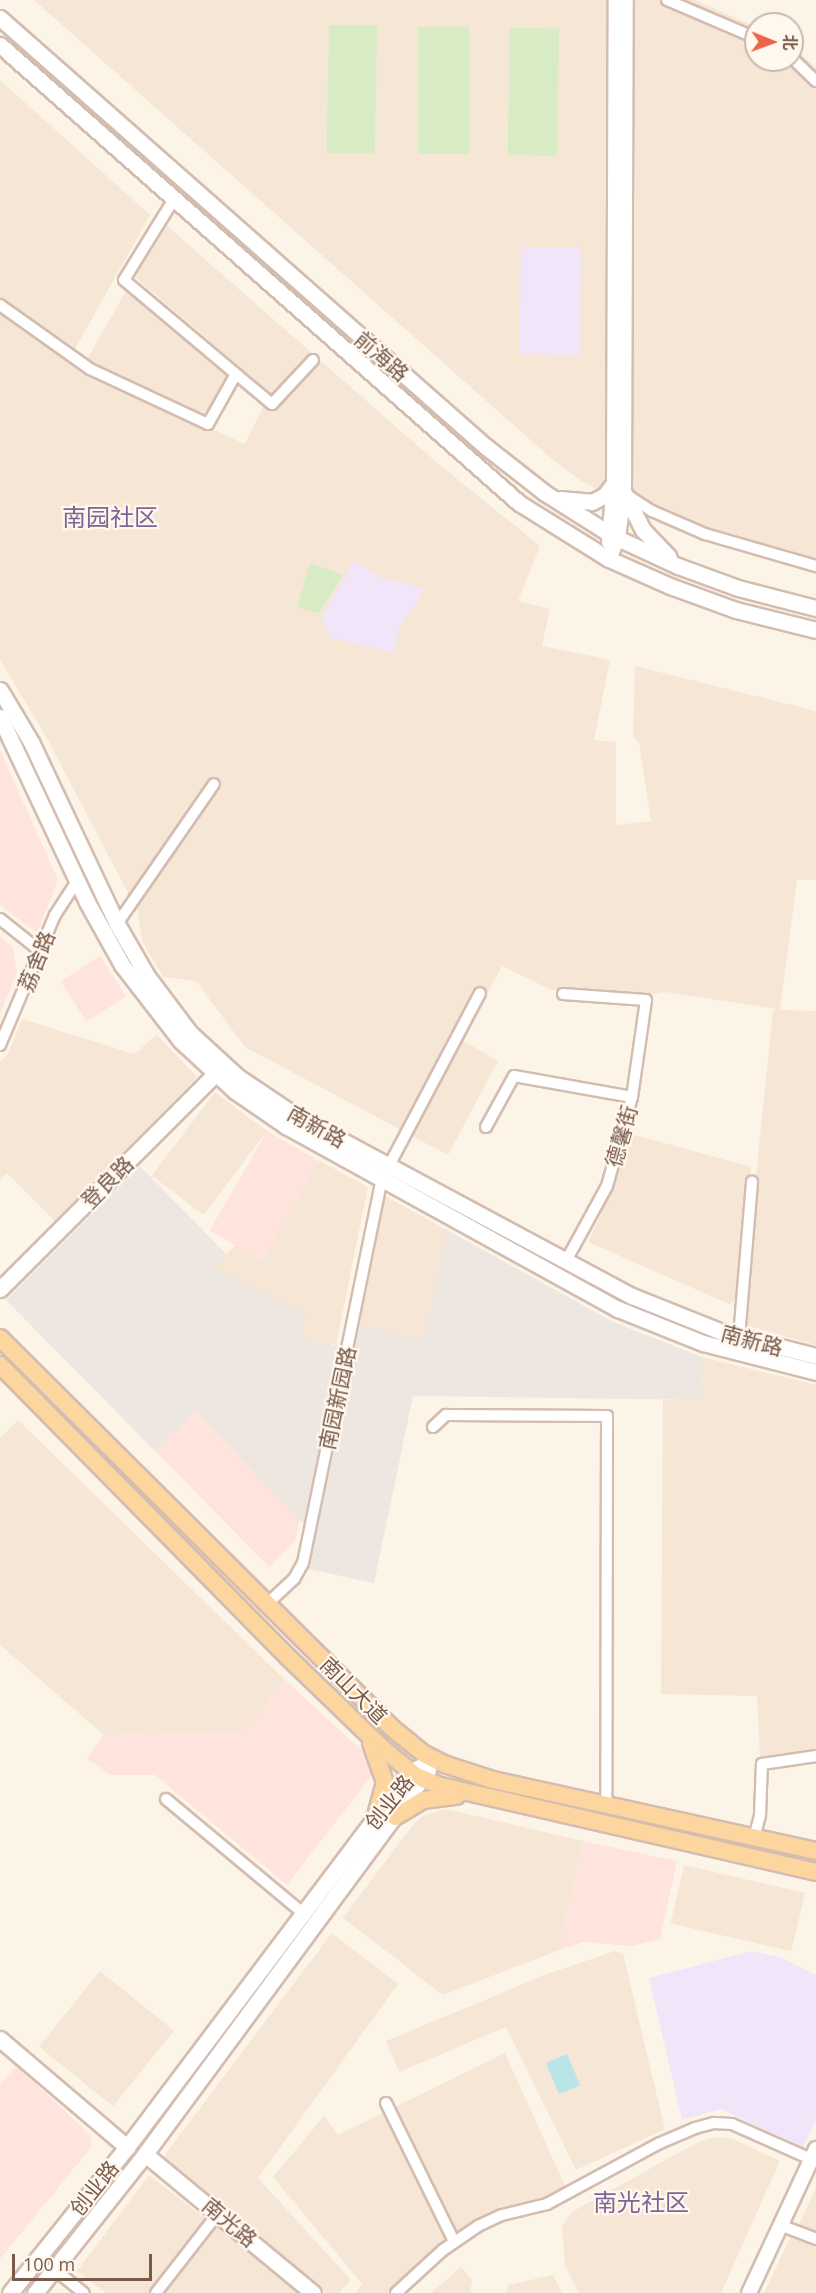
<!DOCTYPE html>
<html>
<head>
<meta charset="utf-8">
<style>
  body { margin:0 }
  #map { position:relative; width:816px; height:2293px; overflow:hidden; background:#fdf4e8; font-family:"Open Sans","Noto Sans SC",sans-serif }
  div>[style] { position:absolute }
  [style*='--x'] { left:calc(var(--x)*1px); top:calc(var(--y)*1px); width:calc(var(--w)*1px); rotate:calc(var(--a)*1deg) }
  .residential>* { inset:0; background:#f5e6d6; transform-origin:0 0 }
  .commercial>* { inset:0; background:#fee4dc; transform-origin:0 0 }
  .industrial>* { inset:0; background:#eee7e1 }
  .education>* { inset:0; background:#f1e5fa; transform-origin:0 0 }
  .green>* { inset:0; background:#d7ecc5; transform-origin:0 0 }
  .water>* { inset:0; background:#bbe4e8; transform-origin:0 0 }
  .roads { filter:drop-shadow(2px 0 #d3bdb0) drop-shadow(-2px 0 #d3bdb0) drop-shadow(0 2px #d3bdb0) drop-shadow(0 -2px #d3bdb0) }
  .minor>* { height:10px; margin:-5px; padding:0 5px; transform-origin:5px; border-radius:5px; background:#fff }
  .tertiary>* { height:14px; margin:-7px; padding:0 7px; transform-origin:7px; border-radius:7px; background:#fff }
  .secondary>* { height:15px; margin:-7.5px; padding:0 7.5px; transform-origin:7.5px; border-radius:7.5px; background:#fff }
  .primary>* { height:16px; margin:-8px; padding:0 8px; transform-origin:8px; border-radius:8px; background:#fdd59f }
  span { translate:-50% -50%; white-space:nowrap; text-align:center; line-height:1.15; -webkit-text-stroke:4.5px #fff8ef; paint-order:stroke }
  .street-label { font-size:21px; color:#79594a }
  .quarter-label { font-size:24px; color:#816395 }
  .north { position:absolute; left:744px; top:12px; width:60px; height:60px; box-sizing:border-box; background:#fff8ef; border:2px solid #c9b8ad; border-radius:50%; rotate:91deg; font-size:16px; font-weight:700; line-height:24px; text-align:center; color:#79594a }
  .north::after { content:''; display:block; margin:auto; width:21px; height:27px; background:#eb654a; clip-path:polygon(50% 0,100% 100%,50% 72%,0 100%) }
  .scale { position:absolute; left:12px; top:2254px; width:140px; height:27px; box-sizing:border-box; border:3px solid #79594a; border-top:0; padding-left:8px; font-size:18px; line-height:21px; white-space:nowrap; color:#79594a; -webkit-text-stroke:4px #fff8ef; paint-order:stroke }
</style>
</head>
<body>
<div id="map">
  <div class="residential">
    <div style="clip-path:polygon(34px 0,695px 0,756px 27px,756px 60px,792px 60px,792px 45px,816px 68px,816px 574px,700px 540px,659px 523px,583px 482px,553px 460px)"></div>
    <div style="clip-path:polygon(0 80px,150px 215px,75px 349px,0 297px)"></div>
    <div style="clip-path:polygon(evenodd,167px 226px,434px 460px,540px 546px,518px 601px,550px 609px,542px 646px,610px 660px,594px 740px,616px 742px,616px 825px,651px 821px,639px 743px,633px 736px,635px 666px,816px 711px,816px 880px,797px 880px,780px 1010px,816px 1011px,816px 1345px,745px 1325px,758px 1156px,773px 1010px,777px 1009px,665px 992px,648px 995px,552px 990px,502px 966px,462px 1040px,498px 1061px,448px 1155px,245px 1047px,196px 981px,163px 977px,142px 941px,138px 912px,48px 740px,0 660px,0 313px,84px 371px,245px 444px,270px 393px,135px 277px,167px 226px,354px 561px,378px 577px,425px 589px,400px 627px,354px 561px)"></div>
    <div style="clip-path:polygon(126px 291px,229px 377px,203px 422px,85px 363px)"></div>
    <div style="clip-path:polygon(22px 1019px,134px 1054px,157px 1035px,197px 1077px,55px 1221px,7px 1173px,0 1180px,0 1062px,8px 1054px)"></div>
    <div style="left:215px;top:1092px;width:65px;height:105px;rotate:37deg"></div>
    <div style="clip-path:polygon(628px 1133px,751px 1167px,738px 1299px,729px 1304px,588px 1242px,608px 1199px)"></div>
    <div style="clip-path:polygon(320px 1161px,368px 1187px,336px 1345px,300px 1338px,213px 1267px)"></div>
    <div style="clip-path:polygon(385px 1196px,447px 1230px,424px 1339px,359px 1325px)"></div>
    <div style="clip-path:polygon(702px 1357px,816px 1385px,816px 1751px,760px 1757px,757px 1696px,661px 1694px,663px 1400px,701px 1400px)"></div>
    <div style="clip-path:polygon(18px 1420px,285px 1680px,244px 1732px,104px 1735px,0 1645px,0 1438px)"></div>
    <div style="clip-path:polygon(446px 1809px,583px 1841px,559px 1950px,443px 1995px,343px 1918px,413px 1825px,422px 1816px)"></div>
    <div style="left:684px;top:1865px;width:124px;height:60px;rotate:13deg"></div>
    <div style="clip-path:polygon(332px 1933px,398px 1984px,258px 2178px,351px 2280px,339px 2293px,327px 2293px,164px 2156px)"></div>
    <div style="clip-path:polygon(615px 1951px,623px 1954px,665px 2129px,576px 2170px,506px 2027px,399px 2072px,386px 2041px,547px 1974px)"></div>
    <div style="left:100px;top:1971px;width:95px;height:97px;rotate:39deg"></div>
    <div style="clip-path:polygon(505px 2053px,566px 2188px,467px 2227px,387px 2293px,356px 2293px,362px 2284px,273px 2177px,324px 2116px,338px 2135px)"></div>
    <div style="clip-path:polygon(716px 2137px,733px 2139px,780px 2161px,721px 2293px,579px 2293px,565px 2266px,562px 2227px,572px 2212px,698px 2142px)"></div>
    <div style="clip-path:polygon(149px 2175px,206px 2219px,150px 2293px,106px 2293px,77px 2271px)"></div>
    <div style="clip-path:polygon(816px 2188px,816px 2237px,797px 2229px)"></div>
    <div style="clip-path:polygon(221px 2219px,300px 2293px,163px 2293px)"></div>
    <div style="clip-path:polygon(792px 2234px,816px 2244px,816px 2293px,764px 2293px)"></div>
    <div style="clip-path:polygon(461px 2267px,472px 2280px,470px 2293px,431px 2293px)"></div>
    <div style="clip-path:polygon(553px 2275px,562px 2293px,506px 2293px,508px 2285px)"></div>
  </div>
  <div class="commercial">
    <div style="clip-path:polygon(0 750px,58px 880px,37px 933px,0 905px)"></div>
    <div style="clip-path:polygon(0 936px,13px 947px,17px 974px,0 1014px)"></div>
    <div style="left:100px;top:956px;width:48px;height:47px;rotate:57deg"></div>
    <div style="left:267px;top:1131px;width:61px;height:115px;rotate:30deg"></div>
    <div style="clip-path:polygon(195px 1412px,300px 1519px,295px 1541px,269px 1567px,155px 1451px)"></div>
    <div style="clip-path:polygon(285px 1680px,370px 1758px,372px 1775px,287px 1885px,155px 1775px,110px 1775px,87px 1758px,104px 1735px,244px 1732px)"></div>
    <div style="clip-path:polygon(583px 1841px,677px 1861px,660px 1939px,632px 1946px,583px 1942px,559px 1950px)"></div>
    <div style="clip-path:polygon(16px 2065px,90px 2135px,92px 2146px,0 2259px,0 2085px)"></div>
  </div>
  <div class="industrial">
    <div style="clip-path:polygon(140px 1166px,226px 1254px,213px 1267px,305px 1313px,300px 1338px,353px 1349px,359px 1325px,424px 1339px,447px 1230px,613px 1322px,702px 1357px,701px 1400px,413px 1396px,374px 1583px,308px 1569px,315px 1535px,195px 1412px,155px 1451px,6px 1300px)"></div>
  </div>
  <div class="education">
    <div style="left:521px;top:247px;width:60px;height:107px;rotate:1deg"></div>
    <div style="clip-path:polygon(354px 561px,378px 577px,425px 589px,400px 627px,394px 653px,329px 637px,322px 617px)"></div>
    <div style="clip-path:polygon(752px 1951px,780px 1957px,816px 1975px,816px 2119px,803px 2148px,721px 2109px,682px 2120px,649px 1978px)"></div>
  </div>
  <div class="green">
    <div style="left:329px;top:25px;width:48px;height:128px;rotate:1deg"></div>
    <div style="left:418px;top:27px;width:51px;height:127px"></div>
    <div style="left:510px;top:28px;width:49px;height:127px;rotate:1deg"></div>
    <div style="clip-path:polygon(310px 563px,343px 575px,319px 613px,297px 607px)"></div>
  </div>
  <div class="water">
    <div style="left:567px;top:2054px;width:34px;height:23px;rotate:67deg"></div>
  </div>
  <div class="roads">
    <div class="minor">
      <div style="--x:667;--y:0;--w:97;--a:23.1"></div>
      <div style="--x:792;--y:58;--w:33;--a:44"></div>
      <div style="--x:174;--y:199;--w:95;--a:121.7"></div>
      <div style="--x:124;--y:280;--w:146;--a:40"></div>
      <div style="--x:0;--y:305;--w:110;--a:35.4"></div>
      <div style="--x:90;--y:369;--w:130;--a:25"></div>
      <div style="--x:208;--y:424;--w:57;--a:-60.8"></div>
      <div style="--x:236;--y:374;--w:47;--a:39.8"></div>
      <div style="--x:272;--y:404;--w:60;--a:-47"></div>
      <div style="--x:627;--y:495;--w:30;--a:33"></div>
      <div style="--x:652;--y:511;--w:58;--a:23.5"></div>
      <div style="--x:705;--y:534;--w:116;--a:16.1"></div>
      <div style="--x:0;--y:919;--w:50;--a:38.5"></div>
      <div style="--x:117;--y:924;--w:170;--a:-55.3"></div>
      <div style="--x:563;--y:994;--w:83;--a:4.1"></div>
      <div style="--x:646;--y:1000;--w:98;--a:98.2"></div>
      <div style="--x:632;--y:1097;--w:92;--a:105.7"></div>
      <div style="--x:607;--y:1186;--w:85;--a:118.7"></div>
      <div style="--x:0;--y:1045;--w:141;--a:-67.1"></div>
      <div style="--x:55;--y:915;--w:40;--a:-57.1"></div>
      <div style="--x:486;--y:1127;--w:58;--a:-61.2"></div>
      <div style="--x:514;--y:1076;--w:120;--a:10.1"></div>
      <div style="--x:739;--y:1337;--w:156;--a:-85.2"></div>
      <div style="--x:433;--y:1427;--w:18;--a:-43"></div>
      <div style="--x:446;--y:1415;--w:161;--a:0.4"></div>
      <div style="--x:607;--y:1416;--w:390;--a:90.1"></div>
      <div style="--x:267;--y:1604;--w:37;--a:-43"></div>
      <div style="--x:294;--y:1579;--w:18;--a:-61"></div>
      <div style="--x:303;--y:1563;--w:392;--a:-78.4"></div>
      <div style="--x:382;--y:1179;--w:210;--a:-62.2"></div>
      <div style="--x:166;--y:1799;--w:180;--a:39.8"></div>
      <div style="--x:754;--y:1838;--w:24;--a:-75"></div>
      <div style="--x:760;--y:1815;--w:51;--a:-87.8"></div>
      <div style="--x:762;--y:1764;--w:55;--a:-8.4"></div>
      <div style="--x:386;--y:2103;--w:154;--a:63.8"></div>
      <div style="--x:780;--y:2225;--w:39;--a:21"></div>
      <div style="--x:54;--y:2269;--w:38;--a:39"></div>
      <div style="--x:156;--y:2293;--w:103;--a:-52.1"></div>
      <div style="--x:396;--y:2293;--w:64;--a:-42.5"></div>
      <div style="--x:443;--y:2250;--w:42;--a:-34.4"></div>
      <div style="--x:478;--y:2226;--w:26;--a:-25"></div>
      <div style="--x:502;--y:2215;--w:46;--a:-13.7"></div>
      <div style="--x:547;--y:2204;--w:128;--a:-28.4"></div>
      <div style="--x:660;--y:2143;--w:38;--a:-23"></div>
      <div style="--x:695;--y:2128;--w:20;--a:-15"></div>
      <div style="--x:714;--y:2123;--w:18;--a:3"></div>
      <div style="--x:732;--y:2124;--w:86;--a:23.9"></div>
    </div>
    <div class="tertiary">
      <div style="--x:609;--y:542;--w:59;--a:-85.2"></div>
      <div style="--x:614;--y:483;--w:483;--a:-89.8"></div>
      <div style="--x:609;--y:559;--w:23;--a:-67"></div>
      <div style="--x:618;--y:538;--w:45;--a:-82.4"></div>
      <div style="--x:624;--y:493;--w:493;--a:-89.8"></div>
      <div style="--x:749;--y:2293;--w:159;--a:-65"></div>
    </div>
    <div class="secondary">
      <div style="--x:0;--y:18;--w:647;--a:41.43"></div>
      <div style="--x:485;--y:446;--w:76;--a:38.1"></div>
      <div style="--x:545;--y:493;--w:80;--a:32.3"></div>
      <div style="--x:613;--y:536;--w:72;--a:24.8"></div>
      <div style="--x:678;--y:566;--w:64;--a:20.1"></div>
      <div style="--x:738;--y:588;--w:81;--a:14.4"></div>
      <div style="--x:0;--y:45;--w:692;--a:41.43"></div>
      <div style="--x:519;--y:503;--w:106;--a:31.9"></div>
      <div style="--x:609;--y:559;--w:67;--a:23.9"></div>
      <div style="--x:670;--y:586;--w:70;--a:20"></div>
      <div style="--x:736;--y:610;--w:82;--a:14"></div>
      <div style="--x:624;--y:493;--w:42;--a:62.8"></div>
      <div style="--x:643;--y:530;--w:37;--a:46"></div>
      <div style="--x:560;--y:499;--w:32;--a:5"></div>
      <div style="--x:592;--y:502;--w:15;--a:-28"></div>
      <div style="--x:605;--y:495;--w:15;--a:-53"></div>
      <div style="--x:0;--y:690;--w:61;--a:59.2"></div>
      <div style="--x:31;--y:742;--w:201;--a:64.7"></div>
      <div style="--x:117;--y:924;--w:60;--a:60"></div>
      <div style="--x:147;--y:976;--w:71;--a:53"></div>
      <div style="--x:190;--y:1033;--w:65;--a:42.5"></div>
      <div style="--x:238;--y:1077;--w:70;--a:33.9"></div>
      <div style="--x:296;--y:1116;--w:381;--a:28.2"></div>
      <div style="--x:632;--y:1296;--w:97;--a:21.8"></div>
      <div style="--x:722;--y:1332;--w:97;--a:14.3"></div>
      <div style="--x:0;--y:717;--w:204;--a:64.8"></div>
      <div style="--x:87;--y:902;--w:72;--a:60.9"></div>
      <div style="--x:122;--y:965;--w:96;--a:52.2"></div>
      <div style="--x:181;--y:1041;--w:74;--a:42.8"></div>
      <div style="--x:235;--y:1091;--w:62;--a:34.5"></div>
      <div style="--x:286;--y:1126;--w:379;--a:28.9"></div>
      <div style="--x:618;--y:1309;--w:92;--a:21.8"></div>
      <div style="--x:703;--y:1343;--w:117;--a:14.4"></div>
      <div style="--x:0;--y:1289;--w:304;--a:-45"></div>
      <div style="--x:0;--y:2039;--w:167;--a:40.4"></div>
      <div style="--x:145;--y:2154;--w:218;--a:39.6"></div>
      <div style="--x:10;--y:2293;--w:187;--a:-51.3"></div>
      <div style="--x:127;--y:2147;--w:470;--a:-53"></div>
      <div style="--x:410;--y:1772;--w:27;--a:-28"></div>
      <div style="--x:35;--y:2293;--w:177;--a:-51.6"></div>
      <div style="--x:145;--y:2154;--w:477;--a:-53.6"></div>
    </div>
    <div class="primary">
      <div style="--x:0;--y:1338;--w:553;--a:44.85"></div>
      <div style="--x:392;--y:1728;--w:41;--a:39.1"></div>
      <div style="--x:424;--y:1754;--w:22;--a:27"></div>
      <div style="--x:444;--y:1764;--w:52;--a:18.1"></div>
      <div style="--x:493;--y:1780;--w:331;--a:12.4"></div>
      <div style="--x:0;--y:1365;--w:413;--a:45.4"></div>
      <div style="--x:290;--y:1659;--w:127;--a:44"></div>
      <div style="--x:381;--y:1747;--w:45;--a:39.6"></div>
      <div style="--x:416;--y:1776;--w:27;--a:22"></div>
      <div style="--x:441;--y:1786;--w:385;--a:12.9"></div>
      <div style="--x:371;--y:1743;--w:41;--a:70.3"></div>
      <div style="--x:385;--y:1782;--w:35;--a:105"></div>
      <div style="--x:395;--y:1817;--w:33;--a:-31"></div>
      <div style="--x:423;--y:1800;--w:34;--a:-7"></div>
    </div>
  </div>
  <div class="street-label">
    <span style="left:382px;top:356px;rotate:41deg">前海路</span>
    <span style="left:36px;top:961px;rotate:-68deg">荔舍路</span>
    <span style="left:317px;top:1126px;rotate:29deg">南新路</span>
    <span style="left:621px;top:1136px;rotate:-74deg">德馨街</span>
    <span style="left:107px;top:1182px;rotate:-45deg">登良路</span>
    <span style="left:752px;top:1340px;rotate:15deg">南新路</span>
    <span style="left:337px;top:1398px;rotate:-78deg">南园新园路</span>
    <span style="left:354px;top:1690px;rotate:45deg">南山大道</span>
    <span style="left:389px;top:1802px;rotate:-51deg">创业路</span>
    <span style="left:94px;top:2188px;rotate:-51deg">创业路</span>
    <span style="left:230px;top:2222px;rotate:40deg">南光路</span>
  </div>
  <div class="quarter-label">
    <span style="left:110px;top:517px">南园社区</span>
    <span style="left:641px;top:2202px">南光社区</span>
  </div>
  <div class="north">北</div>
  <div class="scale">100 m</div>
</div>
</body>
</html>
